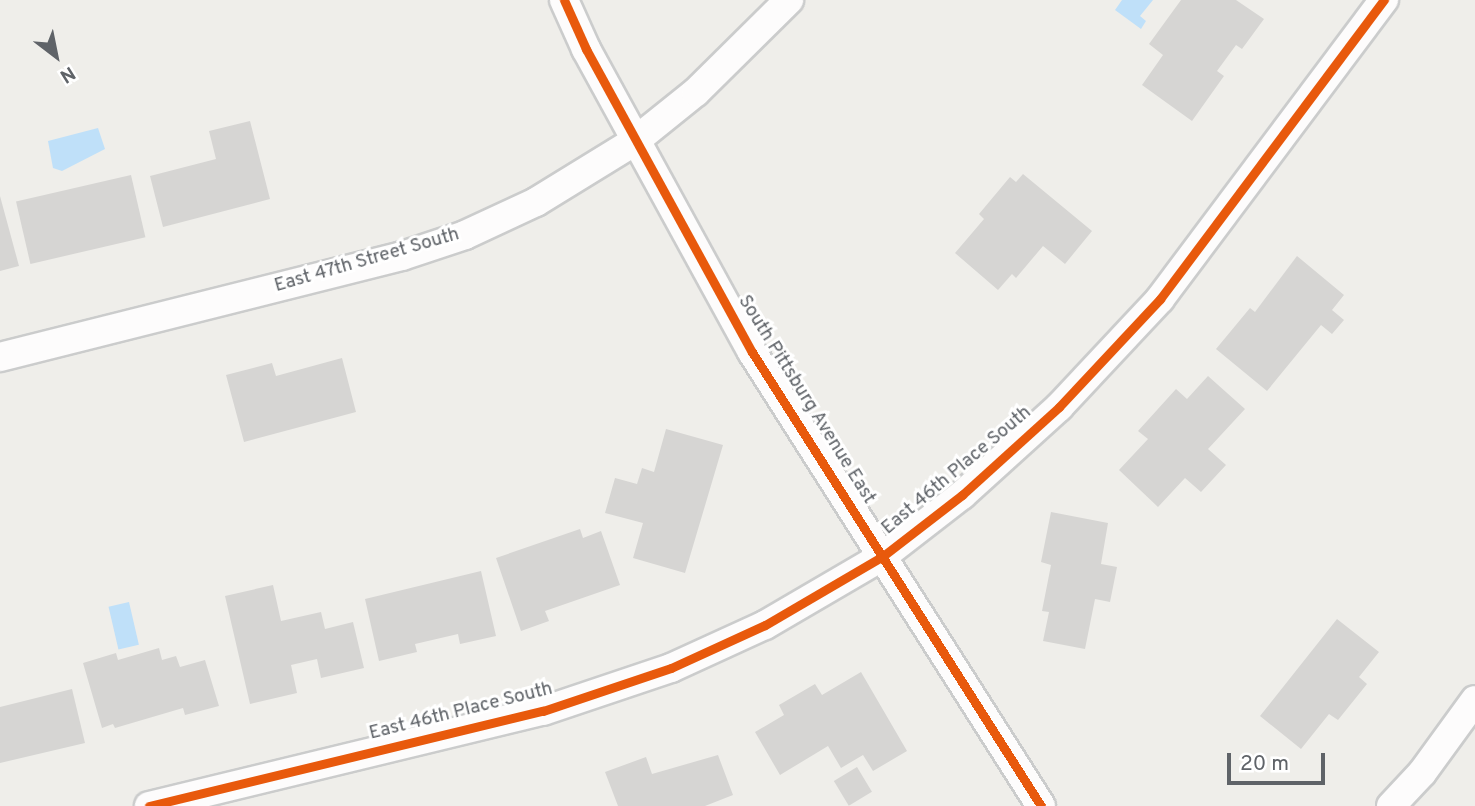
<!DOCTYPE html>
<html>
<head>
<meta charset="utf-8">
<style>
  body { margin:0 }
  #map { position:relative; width:1475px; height:806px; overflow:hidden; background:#efeeea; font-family:Overpass,sans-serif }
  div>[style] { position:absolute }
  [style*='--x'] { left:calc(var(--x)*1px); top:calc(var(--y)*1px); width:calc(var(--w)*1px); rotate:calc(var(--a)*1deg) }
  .water>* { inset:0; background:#bfe0f9; transform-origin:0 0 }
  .building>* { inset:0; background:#d6d5d3; transform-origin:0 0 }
  .roads { filter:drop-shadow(2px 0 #cbcccc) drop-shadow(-2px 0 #cbcccc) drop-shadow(0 2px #cbcccc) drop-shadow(0 -2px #cbcccc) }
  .street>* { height:28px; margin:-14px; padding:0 14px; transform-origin:14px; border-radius:14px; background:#fdfcfc }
  .cycleway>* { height:9px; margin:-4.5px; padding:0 4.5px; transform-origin:4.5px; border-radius:4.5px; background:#e8590c }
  span { translate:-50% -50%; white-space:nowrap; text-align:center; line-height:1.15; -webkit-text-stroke:6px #fff; paint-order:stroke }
  .street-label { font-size:19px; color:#5f6368 }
  .north { position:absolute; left:21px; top:21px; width:70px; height:70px; -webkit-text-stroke:5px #fff; paint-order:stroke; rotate:148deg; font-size:19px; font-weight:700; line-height:28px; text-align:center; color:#5f6368 }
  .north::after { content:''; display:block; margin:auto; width:24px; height:32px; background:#5f6368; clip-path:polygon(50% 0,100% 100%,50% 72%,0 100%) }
  .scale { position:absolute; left:1227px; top:753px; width:98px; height:32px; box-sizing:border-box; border:4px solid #5f6368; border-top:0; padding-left:9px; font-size:21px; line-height:24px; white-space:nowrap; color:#5f6368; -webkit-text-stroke:5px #fff; paint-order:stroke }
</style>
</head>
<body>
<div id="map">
  <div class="water">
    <div style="clip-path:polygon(1122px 0,1153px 0,1140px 16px,1146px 21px,1141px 29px,1115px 10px)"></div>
    <div style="clip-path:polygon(98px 128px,105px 149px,62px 171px,53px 168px,48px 141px)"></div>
    <div style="left:129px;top:602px;width:44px;height:21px;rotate:77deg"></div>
  </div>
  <div class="building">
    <div style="clip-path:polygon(1181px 0,1236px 0,1264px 19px,1242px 49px,1236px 45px,1217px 71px,1224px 76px,1192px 121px,1142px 85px,1163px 55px,1149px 44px)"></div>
    <div style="clip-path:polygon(250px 121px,270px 199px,163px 227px,150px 176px,216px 159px,209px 131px)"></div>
    <div style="clip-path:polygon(1023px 174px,1092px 231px,1065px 264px,1043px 246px,1016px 278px,1012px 274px,998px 290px,955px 253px,984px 219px,979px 214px,1010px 177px,1016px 182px)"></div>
    <div style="left:131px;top:175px;width:64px;height:118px;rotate:77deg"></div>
    <div style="clip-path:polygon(0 196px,19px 266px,0 271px)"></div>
    <div style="clip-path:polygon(1297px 256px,1344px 295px,1332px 310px,1344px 320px,1332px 334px,1321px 325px,1267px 391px,1216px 349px,1250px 308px,1255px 312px)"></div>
    <div style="clip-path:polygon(342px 358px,356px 412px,244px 442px,226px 375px,272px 363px,276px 376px)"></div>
    <div style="clip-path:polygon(1208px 376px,1245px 409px,1208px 449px,1226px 465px,1201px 492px,1185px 478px,1158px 507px,1119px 470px,1148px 439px,1138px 431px,1176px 389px,1187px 399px)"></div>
    <div style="clip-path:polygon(666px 429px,723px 445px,685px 573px,633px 558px,643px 523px,605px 513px,615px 478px,637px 484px,642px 468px,654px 472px)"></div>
    <div style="clip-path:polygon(1051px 512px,1108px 523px,1101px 564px,1117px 567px,1110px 602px,1095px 599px,1085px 649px,1043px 641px,1049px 612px,1042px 611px,1051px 565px,1041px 562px)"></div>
    <div style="clip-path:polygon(580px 529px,583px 538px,601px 531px,620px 585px,545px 611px,549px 621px,521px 631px,496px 558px)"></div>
    <div style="clip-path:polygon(481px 571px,496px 636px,460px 644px,458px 634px,415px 644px,417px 652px,379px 661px,365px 599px)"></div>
    <div style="clip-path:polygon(273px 585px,281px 621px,321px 612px,325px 629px,353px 622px,364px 668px,321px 678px,317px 659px,291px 665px,297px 693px,250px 704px,225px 596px)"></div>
    <div style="clip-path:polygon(1337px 619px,1379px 652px,1359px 677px,1367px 684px,1338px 720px,1329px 714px,1301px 749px,1260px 716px)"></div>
    <div style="clip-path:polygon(159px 648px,162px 660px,176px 656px,180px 667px,205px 660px,219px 706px,185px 715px,183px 708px,115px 728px,113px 724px,102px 728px,83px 663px,116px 653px,118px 660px)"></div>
    <div style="clip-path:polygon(861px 672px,907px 751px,873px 771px,863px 755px,841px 768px,828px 746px,780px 775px,755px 732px,784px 715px,779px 705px,815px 684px,822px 695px)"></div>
    <div style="clip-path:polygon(72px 689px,85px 743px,0 763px,0 707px)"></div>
    <div style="clip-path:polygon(718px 755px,733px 795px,705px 806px,618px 806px,605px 772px,646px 757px,652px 774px)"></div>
    <div style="left:857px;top:767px;width:29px;height:27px;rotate:59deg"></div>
  </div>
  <div class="roads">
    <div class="street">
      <div style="--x:564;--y:0;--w:54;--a:65.8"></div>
      <div style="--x:586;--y:49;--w:345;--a:61.3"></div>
      <div style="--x:752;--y:352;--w:538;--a:57.52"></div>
      <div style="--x:0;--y:357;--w:414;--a:-14.1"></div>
      <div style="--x:402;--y:256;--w:66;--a:-18.4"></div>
      <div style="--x:465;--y:235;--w:78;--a:-24.9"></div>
      <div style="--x:536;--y:202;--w:116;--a:-31.6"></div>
      <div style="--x:635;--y:141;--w:78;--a:-38.8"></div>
      <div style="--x:696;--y:92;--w:131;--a:-44.7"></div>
      <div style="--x:149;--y:806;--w:405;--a:-13.6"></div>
      <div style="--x:543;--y:711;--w:135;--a:-18.6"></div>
      <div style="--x:671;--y:668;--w:103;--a:-24.6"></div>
      <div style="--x:765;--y:625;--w:137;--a:-30.3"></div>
      <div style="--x:883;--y:556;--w:100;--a:-37.7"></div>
      <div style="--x:962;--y:495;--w:131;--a:-42.2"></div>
      <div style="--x:1059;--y:407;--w:148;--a:-46.9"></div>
      <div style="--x:1160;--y:299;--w:374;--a:-53.2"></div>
      <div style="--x:1391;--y:806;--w:45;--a:-46.8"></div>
      <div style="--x:1422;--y:773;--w:90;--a:-54"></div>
    </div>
  </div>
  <div class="cycleway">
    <div style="--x:564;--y:0;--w:54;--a:65.8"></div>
    <div style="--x:586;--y:49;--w:345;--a:61.3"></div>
    <div style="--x:752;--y:352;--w:538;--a:57.52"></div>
    <div style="--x:149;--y:806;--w:405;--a:-13.6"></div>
    <div style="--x:543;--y:711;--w:135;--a:-18.6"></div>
    <div style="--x:671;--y:668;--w:103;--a:-24.6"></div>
    <div style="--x:765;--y:625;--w:137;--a:-30.3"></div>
    <div style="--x:883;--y:556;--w:100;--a:-37.7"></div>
    <div style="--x:962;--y:495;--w:131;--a:-42.2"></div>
    <div style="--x:1059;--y:407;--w:148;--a:-46.9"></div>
    <div style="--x:1160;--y:299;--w:374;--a:-53.2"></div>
  </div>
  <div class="street-label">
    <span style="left:367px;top:261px;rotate:-16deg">East 47th Street South</span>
    <span style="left:806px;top:400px;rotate:58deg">South Pittsburg Avenue East</span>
    <span style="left:957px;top:471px;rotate:-40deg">East 46th Place South</span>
    <span style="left:461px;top:712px;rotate:-14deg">East 46th Place South</span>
  </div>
  <div class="north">N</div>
  <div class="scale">20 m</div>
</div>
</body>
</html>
